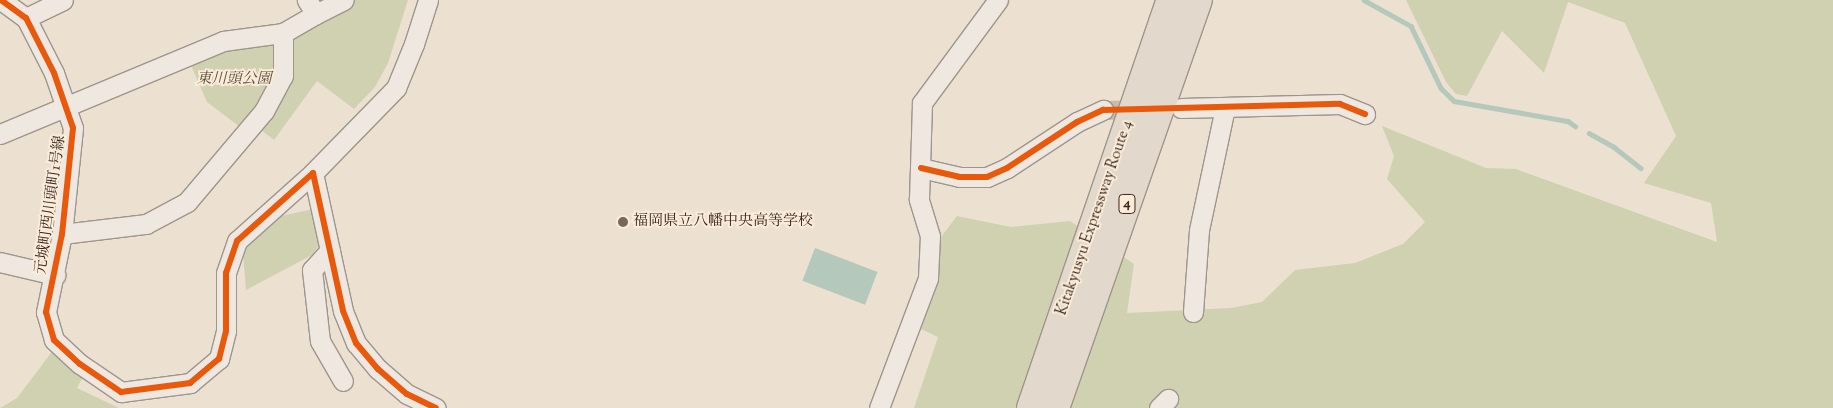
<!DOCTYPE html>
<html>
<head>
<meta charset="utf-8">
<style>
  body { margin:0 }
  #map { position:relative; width:1833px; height:408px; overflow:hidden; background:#ece0d0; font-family:"Sorts Mill Goudy","Noto Serif JP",serif }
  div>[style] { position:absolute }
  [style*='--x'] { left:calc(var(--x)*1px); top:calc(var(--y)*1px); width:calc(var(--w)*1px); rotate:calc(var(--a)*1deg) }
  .green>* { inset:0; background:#d0d1b1 }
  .water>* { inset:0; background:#b5c8bc; transform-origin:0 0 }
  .stream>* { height:4.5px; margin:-2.25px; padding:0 2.25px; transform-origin:2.25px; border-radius:2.25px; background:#b5c8bc }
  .minor-tunnel>* { height:19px; margin-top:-9.5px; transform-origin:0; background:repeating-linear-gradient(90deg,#c8bbac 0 19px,transparent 0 28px) }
  .roads { filter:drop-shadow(1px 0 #9e958b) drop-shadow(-1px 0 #9e958b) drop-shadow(0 1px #9e958b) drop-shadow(0 -1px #9e958b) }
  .minor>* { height:19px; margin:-9.5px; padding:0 9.5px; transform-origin:9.5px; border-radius:9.5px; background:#efe8e1 }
  .highway>* { height:28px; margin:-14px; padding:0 14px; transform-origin:14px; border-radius:14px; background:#e2d8cb }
  .cycleway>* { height:6px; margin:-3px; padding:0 3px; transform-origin:3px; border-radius:3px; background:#e8590c }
  .dots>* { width:14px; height:14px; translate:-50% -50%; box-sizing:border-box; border:2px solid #faecd9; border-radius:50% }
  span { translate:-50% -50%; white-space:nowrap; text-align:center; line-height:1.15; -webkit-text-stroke:4px #faecd9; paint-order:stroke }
  .shield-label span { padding:1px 4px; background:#faecd9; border:1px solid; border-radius:4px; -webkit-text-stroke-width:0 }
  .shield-label { font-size:14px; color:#3a251d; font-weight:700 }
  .park-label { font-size:15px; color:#5a4d3c; font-style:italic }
  .street-label { font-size:15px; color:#3a251d }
  .poi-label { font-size:15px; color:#3a251d }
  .left { translate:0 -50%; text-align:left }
</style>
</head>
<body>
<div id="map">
  <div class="green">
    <div style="clip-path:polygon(353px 0,408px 0,388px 63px,375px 87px,354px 109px,317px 81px,274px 140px,256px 126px,288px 35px)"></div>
    <div style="clip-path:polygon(1406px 0,1833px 0,1833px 408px,914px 408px,938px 337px,921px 329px,938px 283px,941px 237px,957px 216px,1011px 227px,1070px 221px,1134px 264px,1127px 313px,1231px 308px,1262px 302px,1295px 270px,1355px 263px,1403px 244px,1425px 222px,1387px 179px,1394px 156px,1382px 126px,1486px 168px,1516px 169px,1717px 242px,1711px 203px,1644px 183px,1676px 136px,1625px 23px,1568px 2px,1544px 73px,1502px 31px,1467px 96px,1456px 94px,1446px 82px)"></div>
    <div style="clip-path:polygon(276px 39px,276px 73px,269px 91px,240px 127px,207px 102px,190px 63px,226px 46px)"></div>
    <div style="clip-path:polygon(314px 209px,324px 238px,312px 255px,246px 290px,242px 240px,266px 219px)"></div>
    <div style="clip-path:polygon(54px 349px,84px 375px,77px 388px,119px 408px,0 408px,17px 398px)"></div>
  </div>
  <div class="water">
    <div style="left:815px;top:248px;width:67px;height:35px;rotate:21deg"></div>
  </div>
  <div class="stream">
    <div style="--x:1364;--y:0;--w:54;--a:29"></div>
    <div style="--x:1411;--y:26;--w:69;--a:64.2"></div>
    <div style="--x:1441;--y:88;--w:18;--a:45"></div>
    <div style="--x:1454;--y:101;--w:116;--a:10"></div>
    <div style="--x:1568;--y:121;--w:9;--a:36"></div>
    <div style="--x:1589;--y:133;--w:29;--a:29"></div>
    <div style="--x:1614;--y:147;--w:34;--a:38"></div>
  </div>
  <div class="minor-tunnel">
    <div style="--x:1103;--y:110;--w:42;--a:-1.4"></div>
  </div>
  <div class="roads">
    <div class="minor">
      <div style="--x:1;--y:0;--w:31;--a:36"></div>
      <div style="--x:26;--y:18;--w:62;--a:63"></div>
      <div style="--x:54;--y:73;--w:58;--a:70.9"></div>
      <div style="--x:73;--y:128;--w:107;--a:95.9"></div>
      <div style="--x:62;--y:234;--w:80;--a:101.6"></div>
      <div style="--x:46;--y:312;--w:29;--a:74"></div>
      <div style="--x:54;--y:340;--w:35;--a:43"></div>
      <div style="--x:80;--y:364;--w:50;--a:34.3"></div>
      <div style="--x:121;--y:392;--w:70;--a:-7.4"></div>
      <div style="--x:190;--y:383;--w:38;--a:-40"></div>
      <div style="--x:219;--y:359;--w:29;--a:-76"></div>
      <div style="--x:226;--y:331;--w:58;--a:-90"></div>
      <div style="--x:226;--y:273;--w:34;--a:-71"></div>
      <div style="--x:237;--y:241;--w:102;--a:-41.8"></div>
      <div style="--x:313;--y:173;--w:141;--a:77.7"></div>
      <div style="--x:343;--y:311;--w:35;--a:68"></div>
      <div style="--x:356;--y:343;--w:34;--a:50"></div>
      <div style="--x:378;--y:369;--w:38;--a:41"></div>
      <div style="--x:407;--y:394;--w:32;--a:26"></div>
      <div style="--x:316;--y:14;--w:31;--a:-27"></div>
      <div style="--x:26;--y:18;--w:41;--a:-25.9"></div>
      <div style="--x:1181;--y:108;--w:159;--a:-1.4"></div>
      <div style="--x:1340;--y:104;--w:27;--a:22"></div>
      <div style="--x:0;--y:134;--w:242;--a:-22.6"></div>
      <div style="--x:223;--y:41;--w:61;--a:-7.6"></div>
      <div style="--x:921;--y:168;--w:39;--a:13"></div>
      <div style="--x:959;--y:177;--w:28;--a:0"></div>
      <div style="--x:987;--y:177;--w:22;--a:-24"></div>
      <div style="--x:1007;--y:168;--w:84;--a:-33.3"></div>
      <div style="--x:1077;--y:122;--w:29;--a:-25"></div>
      <div style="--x:313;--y:173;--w:119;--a:-45.7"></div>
      <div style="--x:396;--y:88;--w:48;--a:-67.8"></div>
      <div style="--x:414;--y:44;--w:46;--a:-72.3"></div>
      <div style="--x:62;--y:234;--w:85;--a:-6.8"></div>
      <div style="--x:146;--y:224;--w:47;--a:-28.2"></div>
      <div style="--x:187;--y:202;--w:119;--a:-49.8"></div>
      <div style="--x:264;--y:111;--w:40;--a:-62"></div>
      <div style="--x:283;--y:76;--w:43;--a:-90"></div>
      <div style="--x:283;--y:33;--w:38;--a:-30"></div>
      <div style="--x:316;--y:14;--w:17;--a:-123"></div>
      <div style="--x:330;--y:250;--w:27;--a:132"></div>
      <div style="--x:312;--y:270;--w:71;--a:83.6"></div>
      <div style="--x:320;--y:341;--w:46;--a:60.1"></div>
      <div style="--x:0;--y:262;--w:57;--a:13.3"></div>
      <div style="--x:1193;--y:312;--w:82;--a:-85.8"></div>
      <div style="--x:1199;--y:230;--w:125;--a:-78"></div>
      <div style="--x:879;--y:408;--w:139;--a:-69.3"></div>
      <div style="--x:928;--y:278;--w:42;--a:-87.3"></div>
      <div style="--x:930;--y:236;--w:39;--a:-107"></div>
      <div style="--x:919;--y:199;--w:96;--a:-88.2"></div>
      <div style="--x:922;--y:103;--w:128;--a:-53.6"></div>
      <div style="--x:1159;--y:408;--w:13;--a:-45"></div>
    </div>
    <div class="highway">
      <div style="--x:1031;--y:408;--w:431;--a:-71.1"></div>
      <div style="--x:1055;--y:408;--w:432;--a:-70.7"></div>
    </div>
  </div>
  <div class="cycleway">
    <div style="--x:1;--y:0;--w:31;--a:36"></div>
    <div style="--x:26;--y:18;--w:62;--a:63"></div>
    <div style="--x:54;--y:73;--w:58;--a:70.9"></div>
    <div style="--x:73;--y:128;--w:107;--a:95.9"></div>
    <div style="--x:62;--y:234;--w:80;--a:101.6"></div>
    <div style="--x:46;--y:312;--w:29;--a:74"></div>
    <div style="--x:54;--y:340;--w:35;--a:43"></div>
    <div style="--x:80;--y:364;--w:50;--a:34.3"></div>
    <div style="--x:121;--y:392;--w:70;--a:-7.4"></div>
    <div style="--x:190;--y:383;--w:38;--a:-40"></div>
    <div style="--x:219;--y:359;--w:29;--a:-76"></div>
    <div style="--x:226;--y:331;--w:58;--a:-90"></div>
    <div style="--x:226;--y:273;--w:34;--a:-71"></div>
    <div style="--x:237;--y:241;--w:102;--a:-41.8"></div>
    <div style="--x:313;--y:173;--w:141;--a:77.7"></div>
    <div style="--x:343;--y:311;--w:35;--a:68"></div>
    <div style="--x:356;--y:343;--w:34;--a:50"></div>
    <div style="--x:378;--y:369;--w:38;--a:41"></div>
    <div style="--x:407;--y:394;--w:32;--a:26"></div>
    <div style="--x:921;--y:168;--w:39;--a:13"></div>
    <div style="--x:959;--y:177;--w:28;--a:0"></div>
    <div style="--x:987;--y:177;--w:22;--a:-24"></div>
    <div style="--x:1007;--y:168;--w:84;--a:-33.3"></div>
    <div style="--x:1077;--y:122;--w:29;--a:-25"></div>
    <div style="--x:1103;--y:110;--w:237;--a:-1.5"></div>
    <div style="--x:1340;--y:104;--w:27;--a:22"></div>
  </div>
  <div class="dots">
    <div style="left:623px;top:222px;background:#78665c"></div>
  </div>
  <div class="shield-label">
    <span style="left:1127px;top:204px">4</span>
  </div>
  <div class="park-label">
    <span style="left:234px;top:80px">東川頭公園</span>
  </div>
  <div class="street-label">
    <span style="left:51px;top:205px;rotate:-82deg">元城町西川頭町1号線</span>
    <span style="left:1095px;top:218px;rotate:-71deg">Kitakyusyu Expressway Route 4</span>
  </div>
  <div class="poi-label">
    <span class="left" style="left:633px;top:222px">福岡県立八幡中央高等学校</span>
  </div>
</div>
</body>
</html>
